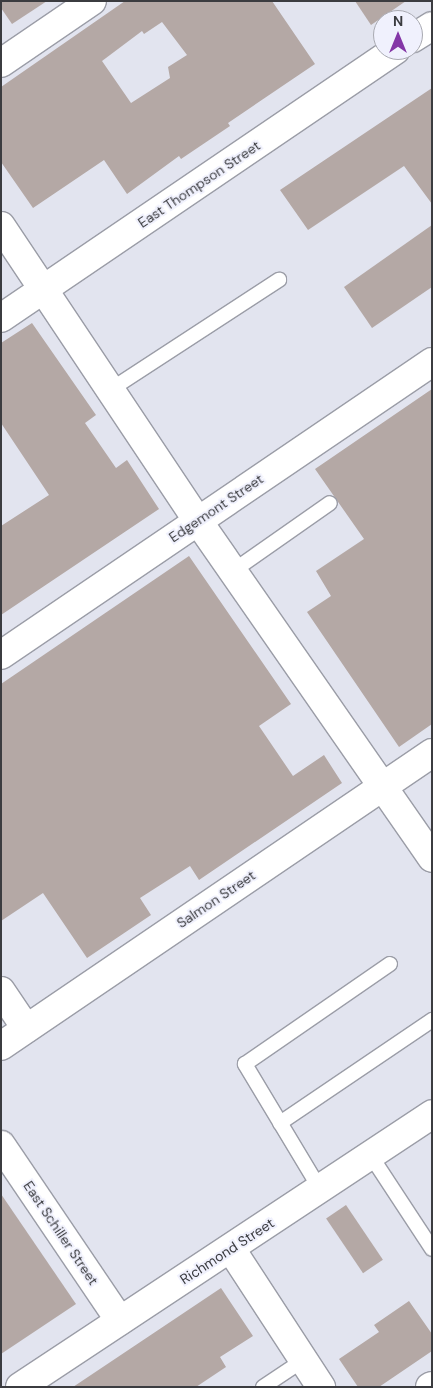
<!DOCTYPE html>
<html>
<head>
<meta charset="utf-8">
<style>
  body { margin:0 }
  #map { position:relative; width:433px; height:1388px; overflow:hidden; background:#e2e4ef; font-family:"DM Sans",sans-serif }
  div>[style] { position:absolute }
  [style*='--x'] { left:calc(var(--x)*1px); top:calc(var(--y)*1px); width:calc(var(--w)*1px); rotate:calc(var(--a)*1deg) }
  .building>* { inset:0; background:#b4a8a5; transform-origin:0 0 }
  .roads { filter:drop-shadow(1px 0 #9b9da7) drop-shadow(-1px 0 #9b9da7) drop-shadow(0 1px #9b9da7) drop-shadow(0 -1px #9b9da7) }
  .lane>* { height:14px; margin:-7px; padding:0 7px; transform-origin:7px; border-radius:7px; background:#fff }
  .street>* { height:28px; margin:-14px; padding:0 14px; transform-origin:14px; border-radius:14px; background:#fff }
  .secondary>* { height:28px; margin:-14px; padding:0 14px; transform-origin:14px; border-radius:14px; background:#fff }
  span { translate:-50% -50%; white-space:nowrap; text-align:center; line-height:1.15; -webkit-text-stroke:4px #f0f1fd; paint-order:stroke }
  .street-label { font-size:14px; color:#3b3c40 }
  .frame { position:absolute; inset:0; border:2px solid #3b3c40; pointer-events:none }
  .north { position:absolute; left:373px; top:10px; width:50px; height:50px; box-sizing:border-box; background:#f0f1fd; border:1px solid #a8a9b1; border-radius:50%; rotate:0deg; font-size:14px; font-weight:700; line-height:20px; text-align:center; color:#3b3c40 }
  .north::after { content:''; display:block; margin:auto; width:18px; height:22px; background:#8437a7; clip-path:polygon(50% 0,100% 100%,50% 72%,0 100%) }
</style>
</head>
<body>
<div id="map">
  <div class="building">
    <div style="clip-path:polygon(1px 1px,47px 1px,12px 24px,1px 8px)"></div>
    <div style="clip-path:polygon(evenodd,125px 1px,272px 1px,315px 64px,228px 123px,230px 126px,181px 159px,179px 156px,127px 194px,104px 160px,33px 208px,1px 162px,1px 87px,125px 1px,162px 22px,187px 55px,168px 67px,170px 78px,131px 103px,102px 61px,142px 31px,144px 34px,162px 22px)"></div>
    <div style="clip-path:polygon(355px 1px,406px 1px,371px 25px)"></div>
    <div style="clip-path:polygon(432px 88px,432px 204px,404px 166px,308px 230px,280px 190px)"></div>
    <div style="clip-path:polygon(432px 225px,432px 287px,372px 328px,344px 287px)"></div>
    <div style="clip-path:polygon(32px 323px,96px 415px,85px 423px,116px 468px,127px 460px,159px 509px,1px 615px,1px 526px,49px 495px,1px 423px,1px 343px)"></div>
    <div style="clip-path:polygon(432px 389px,432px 724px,399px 747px,307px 612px,331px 596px,316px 571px,364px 539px,315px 469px)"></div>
    <div style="clip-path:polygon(189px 556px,291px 704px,259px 726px,293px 776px,324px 755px,342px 783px,199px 880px,190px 866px,140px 898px,151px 915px,87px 958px,43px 893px,1px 921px,1px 684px)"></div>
    <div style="clip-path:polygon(1px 1194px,76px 1304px,1px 1354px)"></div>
    <div style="left:346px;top:1205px;width:66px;height:24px;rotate:56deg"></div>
    <div style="clip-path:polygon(221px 1288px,253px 1336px,220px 1357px,226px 1367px,196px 1387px,73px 1387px)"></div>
    <div style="clip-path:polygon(409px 1301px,432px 1334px,432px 1351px,379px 1387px,358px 1387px,339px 1359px,379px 1332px,374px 1325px)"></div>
  </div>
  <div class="roads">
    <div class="lane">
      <div style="--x:110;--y:390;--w:202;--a:-33.1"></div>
      <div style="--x:233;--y:571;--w:118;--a:-35"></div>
      <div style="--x:280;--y:1123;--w:184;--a:-34.1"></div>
      <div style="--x:371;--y:1156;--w:111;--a:56.7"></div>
      <div style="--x:320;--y:1189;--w:146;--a:-121"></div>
      <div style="--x:245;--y:1064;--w:176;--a:-34.6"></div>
      <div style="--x:263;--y:1387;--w:50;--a:-33.7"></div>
    </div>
    <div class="street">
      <div style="--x:413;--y:38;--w:22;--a:-32"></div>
      <div style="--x:1;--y:63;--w:110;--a:-34.3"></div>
      <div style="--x:1;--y:226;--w:355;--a:56.3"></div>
      <div style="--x:198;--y:521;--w:410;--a:55.2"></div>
      <div style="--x:1;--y:318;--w:477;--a:-34.2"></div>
      <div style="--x:1;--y:655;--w:521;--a:-34.21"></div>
      <div style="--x:1;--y:991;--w:45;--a:56"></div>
      <div style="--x:1;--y:1046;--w:521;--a:-34.21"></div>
      <div style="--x:1;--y:1145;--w:212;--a:55.9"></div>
      <div style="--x:231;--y:1249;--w:165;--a:56.9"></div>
      <div style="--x:430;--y:1387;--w:2;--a:-27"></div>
    </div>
    <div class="secondary">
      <div style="--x:20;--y:1387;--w:494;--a:-33.5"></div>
    </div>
  </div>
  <div class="street-label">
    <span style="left:199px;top:184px;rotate:-34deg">East Thompson Street</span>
    <span style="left:216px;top:508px;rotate:-34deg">Edgemont Street</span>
    <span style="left:216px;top:899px;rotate:-34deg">Salmon Street</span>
    <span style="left:61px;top:1233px;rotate:56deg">East Schiller Street</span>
    <span style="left:227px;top:1251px;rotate:-33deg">Richmond Street</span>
  </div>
  <div class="frame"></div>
  <div class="north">N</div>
</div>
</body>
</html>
